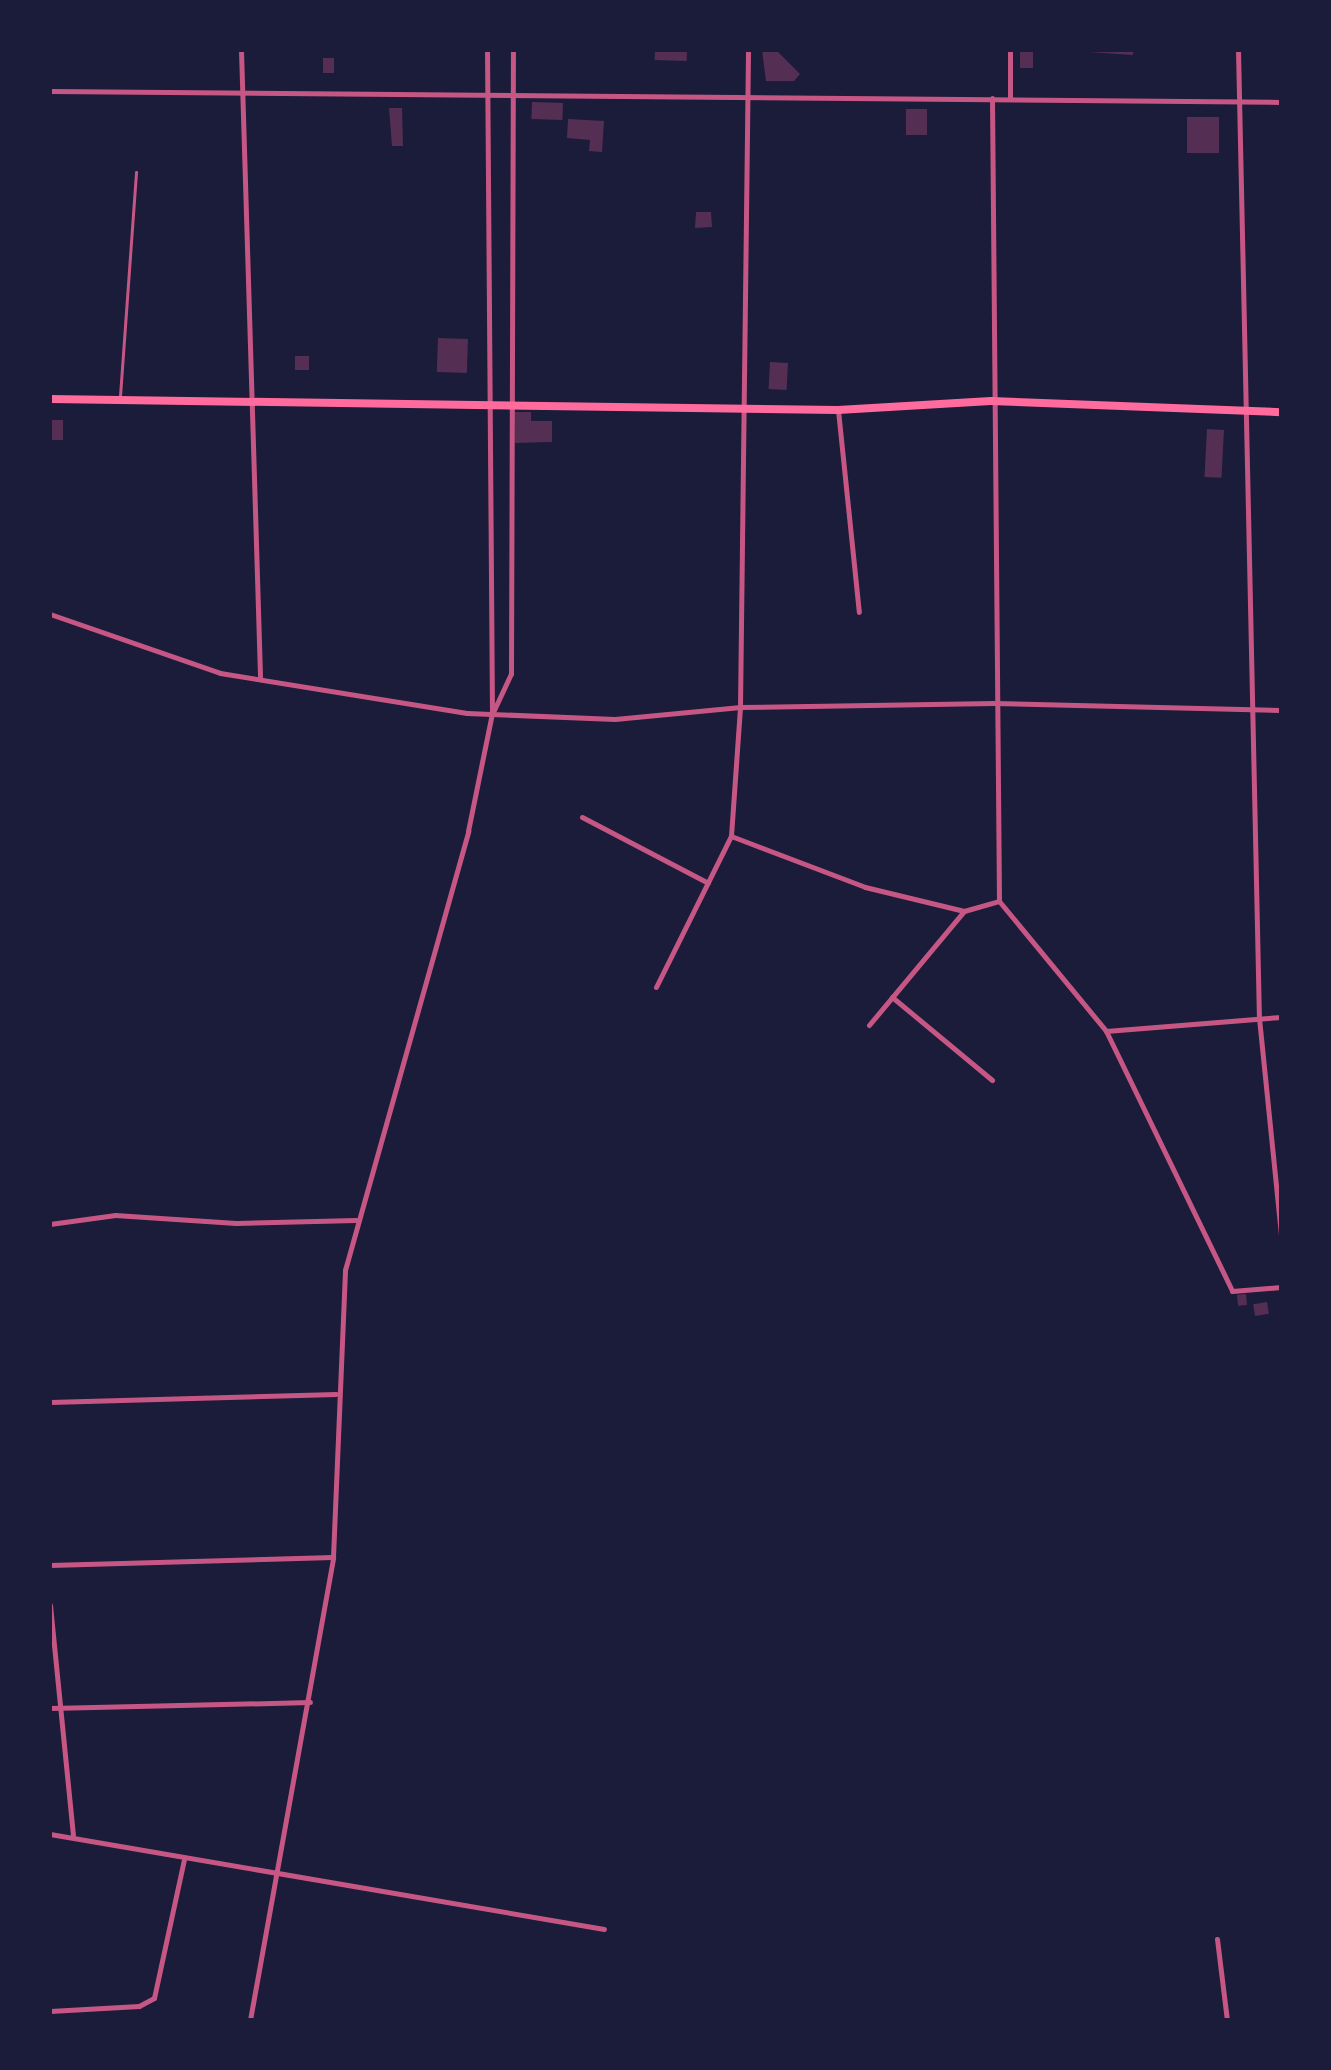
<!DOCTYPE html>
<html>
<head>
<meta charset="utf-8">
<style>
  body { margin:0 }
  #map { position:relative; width:1331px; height:2070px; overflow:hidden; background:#1b1b3a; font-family:"Roboto Condensed",sans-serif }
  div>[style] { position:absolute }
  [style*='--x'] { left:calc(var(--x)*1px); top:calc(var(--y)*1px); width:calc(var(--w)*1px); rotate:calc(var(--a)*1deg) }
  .building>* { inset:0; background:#542f53; transform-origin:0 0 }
  .service>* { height:2.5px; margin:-1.25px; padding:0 1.25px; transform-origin:1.25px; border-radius:1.25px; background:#c65784 }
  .minor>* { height:5px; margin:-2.5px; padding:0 2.5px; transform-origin:2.5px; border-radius:2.5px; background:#c65784 }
  .secondary>* { height:8px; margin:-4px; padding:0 4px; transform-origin:4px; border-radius:4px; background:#ff6b9d }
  span { translate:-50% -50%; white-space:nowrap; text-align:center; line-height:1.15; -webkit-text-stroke:10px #1b1b3a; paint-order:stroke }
  .frame { position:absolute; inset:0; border:52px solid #1b1b3a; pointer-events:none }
</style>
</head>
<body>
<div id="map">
  <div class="building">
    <div style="left:655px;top:50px;width:32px;height:10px;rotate:2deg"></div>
    <div style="clip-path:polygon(762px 50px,776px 50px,800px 74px,794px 81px,766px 81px)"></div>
    <div style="left:1020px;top:50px;width:13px;height:18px"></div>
    <div style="clip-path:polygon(1060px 50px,1133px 50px,1133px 55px)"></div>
    <div style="left:323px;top:58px;width:11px;height:15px"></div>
    <div style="left:532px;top:102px;width:31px;height:17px;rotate:2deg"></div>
    <div style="clip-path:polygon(389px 108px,402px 108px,403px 146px,392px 146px)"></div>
    <div style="left:906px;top:109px;width:21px;height:26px"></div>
    <div style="left:1187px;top:117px;width:32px;height:36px"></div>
    <div style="clip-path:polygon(568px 119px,604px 121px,602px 152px,589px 151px,590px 140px,567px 138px)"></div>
    <div style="clip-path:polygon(696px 212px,711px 212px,712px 227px,695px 228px)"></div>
    <div style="left:438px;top:338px;width:30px;height:34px;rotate:2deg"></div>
    <div style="left:295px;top:356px;width:14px;height:14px"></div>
    <div style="left:770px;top:362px;width:18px;height:27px;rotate:3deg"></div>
    <div style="clip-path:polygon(514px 412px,531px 412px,531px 421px,552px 421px,552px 442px,515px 443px)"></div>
    <div style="left:50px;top:420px;width:13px;height:20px"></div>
    <div style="left:1207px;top:429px;width:17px;height:48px;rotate:3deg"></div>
    <div style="left:1246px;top:1294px;width:11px;height:9px;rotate:85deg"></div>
    <div style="left:1267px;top:1302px;width:12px;height:14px;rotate:81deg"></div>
  </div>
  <div class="service">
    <div style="--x:120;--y:396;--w:224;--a:-85.9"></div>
  </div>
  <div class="minor">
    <div style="--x:241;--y:50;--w:627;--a:88.26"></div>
    <div style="--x:1010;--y:50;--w:47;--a:90"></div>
    <div style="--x:1238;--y:50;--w:968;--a:88.76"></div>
    <div style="--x:1259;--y:1018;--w:218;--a:84.2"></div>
    <div style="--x:50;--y:91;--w:1231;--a:0.51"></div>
    <div style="--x:992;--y:98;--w:803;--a:89.5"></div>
    <div style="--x:999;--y:901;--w:168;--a:50.5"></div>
    <div style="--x:1106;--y:1031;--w:289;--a:64.1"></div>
    <div style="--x:1232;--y:1291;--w:49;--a:-4.7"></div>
    <div style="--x:838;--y:410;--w:203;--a:84.1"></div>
    <div style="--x:50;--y:614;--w:180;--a:19.1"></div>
    <div style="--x:220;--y:673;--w:250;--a:9.2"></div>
    <div style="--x:467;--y:713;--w:148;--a:2.3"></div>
    <div style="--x:615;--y:719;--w:126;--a:-5.5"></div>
    <div style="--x:740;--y:707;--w:254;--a:-0.9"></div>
    <div style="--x:994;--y:703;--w:287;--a:1.4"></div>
    <div style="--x:494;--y:710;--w:40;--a:-65"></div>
    <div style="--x:511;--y:674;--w:624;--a:-89.82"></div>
    <div style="--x:582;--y:817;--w:142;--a:27.6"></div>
    <div style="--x:731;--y:836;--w:143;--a:20.8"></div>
    <div style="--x:865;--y:887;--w:102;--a:13.6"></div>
    <div style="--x:656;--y:987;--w:169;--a:-63.6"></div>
    <div style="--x:731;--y:836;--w:129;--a:-86"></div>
    <div style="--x:740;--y:707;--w:657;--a:-89.3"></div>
    <div style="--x:892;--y:997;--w:130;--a:39.7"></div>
    <div style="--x:869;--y:1025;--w:148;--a:-50.2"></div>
    <div style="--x:964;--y:911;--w:36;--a:-16"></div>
    <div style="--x:1106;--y:1031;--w:176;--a:-4.6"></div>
    <div style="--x:50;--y:1224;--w:66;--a:-7.9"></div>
    <div style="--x:115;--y:1215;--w:121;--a:3.8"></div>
    <div style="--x:236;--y:1223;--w:120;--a:-1.4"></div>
    <div style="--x:50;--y:1402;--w:286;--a:-1.6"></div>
    <div style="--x:50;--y:1565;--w:283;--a:-1.6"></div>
    <div style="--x:50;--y:1605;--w:231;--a:84.3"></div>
    <div style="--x:50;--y:1708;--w:260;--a:-1.3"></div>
    <div style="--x:50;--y:1834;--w:562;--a:9.73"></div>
    <div style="--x:1217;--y:1939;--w:82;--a:83"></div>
    <div style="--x:50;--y:2011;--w:89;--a:-3.2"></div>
    <div style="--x:139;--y:2006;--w:17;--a:-28"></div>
    <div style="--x:154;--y:1998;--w:142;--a:-77.8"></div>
    <div style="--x:250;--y:2020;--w:470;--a:-79.8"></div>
    <div style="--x:333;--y:1557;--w:287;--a:-87.6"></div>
    <div style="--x:345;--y:1270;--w:456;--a:-74.3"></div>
    <div style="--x:468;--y:831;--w:120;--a:-78.5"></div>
    <div style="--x:492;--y:713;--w:663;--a:-90.43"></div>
  </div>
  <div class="secondary">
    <div style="--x:50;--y:399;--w:788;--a:0.8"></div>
    <div style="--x:838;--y:410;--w:153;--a:-3.4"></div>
    <div style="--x:991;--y:401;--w:290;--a:2.2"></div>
  </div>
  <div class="frame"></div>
</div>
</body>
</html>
